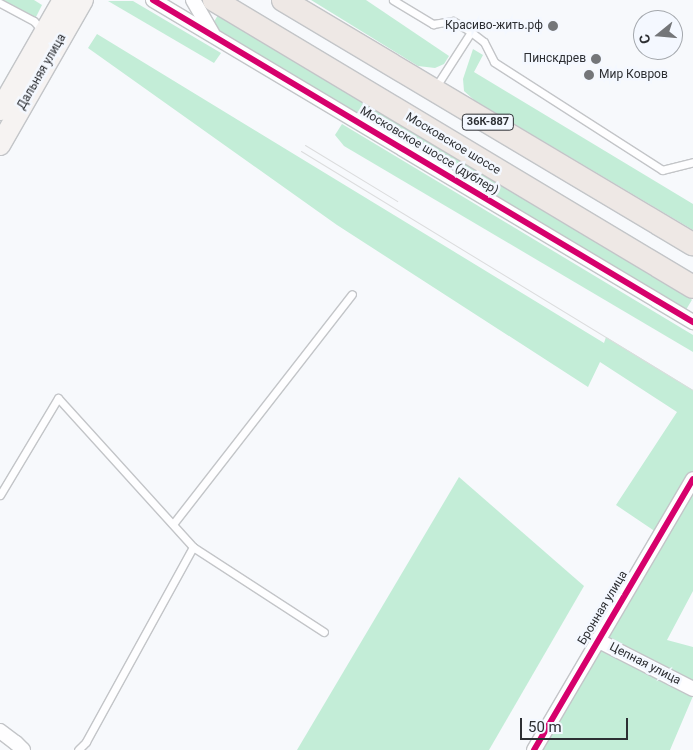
<!DOCTYPE html>
<html>
<head>
<meta charset="utf-8">
<style>
  body { margin:0 }
  #map { position:relative; width:693px; height:750px; overflow:hidden; background:#f7f9fc; font-family:Roboto,sans-serif }
  div>[style] { position:absolute }
  [style*='--x'] { left:calc(var(--x)*1px); top:calc(var(--y)*1px); width:calc(var(--w)*1px); rotate:calc(var(--a)*1deg) }
  .green>* { inset:0; background:#c3edd7; transform-origin:0 0 }
  .roads { filter:drop-shadow(1px 0 #c3c5c8) drop-shadow(-1px 0 #c3c5c8) drop-shadow(0 1px #c3c5c8) drop-shadow(0 -1px #c3c5c8) }
  .lane>* { height:7px; margin:-3.5px; padding:0 3.5px; transform-origin:3.5px; border-radius:3.5px; background:#fefeff }
  .street>* { height:14px; margin:-7px; padding:0 7px; transform-origin:7px; border-radius:7px; background:#fefeff }
  .secondary>* { height:20px; margin:-10px; padding:0 10px; transform-origin:10px; border-radius:10px; background:#f6f3f2 }
  .primary>* { height:22px; margin:-11px; padding:0 11px; transform-origin:11px; border-radius:11px; background:#eee8e5 }
  .tram>* { height:1px; margin:-0.5px; padding:0 0.5px; transform-origin:0.5px; border-radius:0.5px; background:#dbdcdd }
  .cycleway>* { height:6px; margin:-3px; padding:0 3px; transform-origin:3px; border-radius:3px; background:#d6006c }
  .dots>* { width:14px; height:14px; translate:-50% -50%; box-sizing:border-box; border:2px solid #f4f8ff; border-radius:50% }
  span { translate:-50% -50%; white-space:nowrap; text-align:center; line-height:1.15; -webkit-text-stroke:5px #f4f8ff; paint-order:stroke }
  .shield-label span { padding:1px 4px; background:#f4f8ff; border:1px solid; border-radius:4px; -webkit-text-stroke-width:0 }
  .shield-label { font-size:11px; color:#2d2f33; font-weight:700 }
  .poi-label { font-size:12px; color:#2d2f33 }
  .right { translate:-100% -50%; text-align:right }
  .left { translate:0 -50%; text-align:left }
  .street-label { font-size:12px; color:#2d2f33 }
  .north { position:absolute; left:633px; top:10px; width:50px; height:50px; box-sizing:border-box; background:#f4f8ff; border:1px solid #a4a8ad; border-radius:50%; rotate:253deg; font-size:14px; font-weight:700; line-height:20px; text-align:center; color:#2d2f33 }
  .north::after { content:''; display:block; margin:auto; width:18px; height:22px; background:#747679; clip-path:polygon(50% 0,100% 100%,50% 72%,0 100%) }
  .scale { position:absolute; left:520px; top:718px; width:108px; height:22px; box-sizing:border-box; border:2px solid #2d2f33; border-top:0; padding-left:6px; font-size:15px; line-height:18px; white-space:nowrap; color:#2d2f33; -webkit-text-stroke:4px #f4f8ff; paint-order:stroke }
</style>
</head>
<body>
<div id="map">
  <div class="green">
    <div style="clip-path:polygon(0 0,34px 0,42px 5px,34px 21px)"></div>
    <div style="clip-path:polygon(311px 0,366px 0,449px 56px,444px 64px,435px 68px,418px 66px)"></div>
    <div style="clip-path:polygon(108px 1px,133px 1px,221px 53px,214px 63px)"></div>
    <div style="left:218px;top:15px;width:553px;height:23px;rotate:31deg"></div>
    <div style="clip-path:polygon(97px 34px,604px 343px,606px 337px,693px 390px,693px 591px,667px 640px,693px 647px,693px 696px,670px 750px,534px 750px,659px 534px,616px 505px,677px 412px,600px 362px,588px 387px,337px 225px,88px 48px)"></div>
    <div style="clip-path:polygon(473px 49px,483px 55px,474px 72px,693px 204px,693px 230px,474px 100px,464px 91px,463px 79px)"></div>
    <div style="clip-path:polygon(342px 124px,693px 335px,693px 352px,344px 146px,335px 135px)"></div>
    <div style="clip-path:polygon(459px 477px,584px 586px,489px 750px,297px 750px)"></div>
  </div>
  <div class="roads">
    <div class="lane">
      <div style="--x:393;--y:0;--w:47;--a:31"></div>
      <div style="--x:433;--y:24;--w:20;--a:-9"></div>
      <div style="--x:453;--y:21;--w:21;--a:31"></div>
      <div style="--x:471;--y:32;--w:16;--a:38"></div>
      <div style="--x:484;--y:42;--w:22;--a:63"></div>
      <div style="--x:494;--y:62;--w:200;--a:32.7"></div>
      <div style="--x:662;--y:170;--w:32;--a:-14"></div>
      <div style="--x:0;--y:3;--w:38;--a:28"></div>
      <div style="--x:34;--y:21;--w:14;--a:51"></div>
      <div style="--x:435;--y:88;--w:67;--a:-57.3"></div>
      <div style="--x:0;--y:495;--w:113;--a:-59.1"></div>
      <div style="--x:58;--y:398;--w:201;--a:47.8"></div>
      <div style="--x:193;--y:547;--w:222;--a:118.8"></div>
      <div style="--x:86;--y:742;--w:11;--a:135"></div>
      <div style="--x:173;--y:524;--w:291;--a:-52.1"></div>
      <div style="--x:193;--y:547;--w:156;--a:33"></div>
    </div>
    <div class="street">
      <div style="--x:153;--y:0;--w:629;--a:30.81"></div>
      <div style="--x:193;--y:0;--w:39;--a:60"></div>
      <div style="--x:597;--y:640;--w:108;--a:27"></div>
      <div style="--x:0;--y:731;--w:20;--a:37"></div>
      <div style="--x:16;--y:743;--w:10;--a:45"></div>
      <div style="--x:534;--y:750;--w:314;--a:-59.6"></div>
    </div>
    <div class="secondary">
      <div style="--x:0;--y:110;--w:127;--a:-60.2"></div>
      <div style="--x:0;--y:145;--w:167;--a:-60.2"></div>
    </div>
    <div class="primary">
      <div style="--x:214;--y:0;--w:558;--a:30.93"></div>
      <div style="--x:283;--y:0;--w:477;--a:30.8"></div>
    </div>
  </div>
  <div class="tram">
    <div style="--x:305;--y:145;--w:108;--a:31.3"></div>
    <div style="--x:301;--y:151;--w:459;--a:31.4"></div>
  </div>
  <div class="cycleway">
    <div style="--x:153;--y:0;--w:629;--a:30.81"></div>
    <div style="--x:534;--y:750;--w:314;--a:-59.6"></div>
  </div>
  <div class="dots">
    <div style="left:553px;top:26px;background:#747679"></div>
    <div style="left:596px;top:59px;background:#747679"></div>
    <div style="left:589px;top:75px;background:#747679"></div>
  </div>
  <div class="shield-label">
    <span style="left:488px;top:122px">36К-887</span>
  </div>
  <div class="poi-label">
    <span class="right" style="left:543px;top:26px">Красиво-жить.рф</span>
    <span class="right" style="left:586px;top:59px">Пинскдрев</span>
    <span class="left" style="left:599px;top:75px">Мир Ковров</span>
  </div>
  <div class="street-label">
    <span style="left:42px;top:72px;rotate:-60deg">Дальняя улица</span>
    <span style="left:453px;top:144px;rotate:31deg">Московское шоссе</span>
    <span style="left:429px;top:151px;rotate:31deg">Московское шоссе (дублер)</span>
    <span style="left:603px;top:608px;rotate:-59deg">Бронная улица</span>
    <span style="left:645px;top:664px;rotate:27deg">Цепная улица</span>
  </div>
  <div class="north">С</div>
  <div class="scale">50 m</div>
</div>
</body>
</html>
